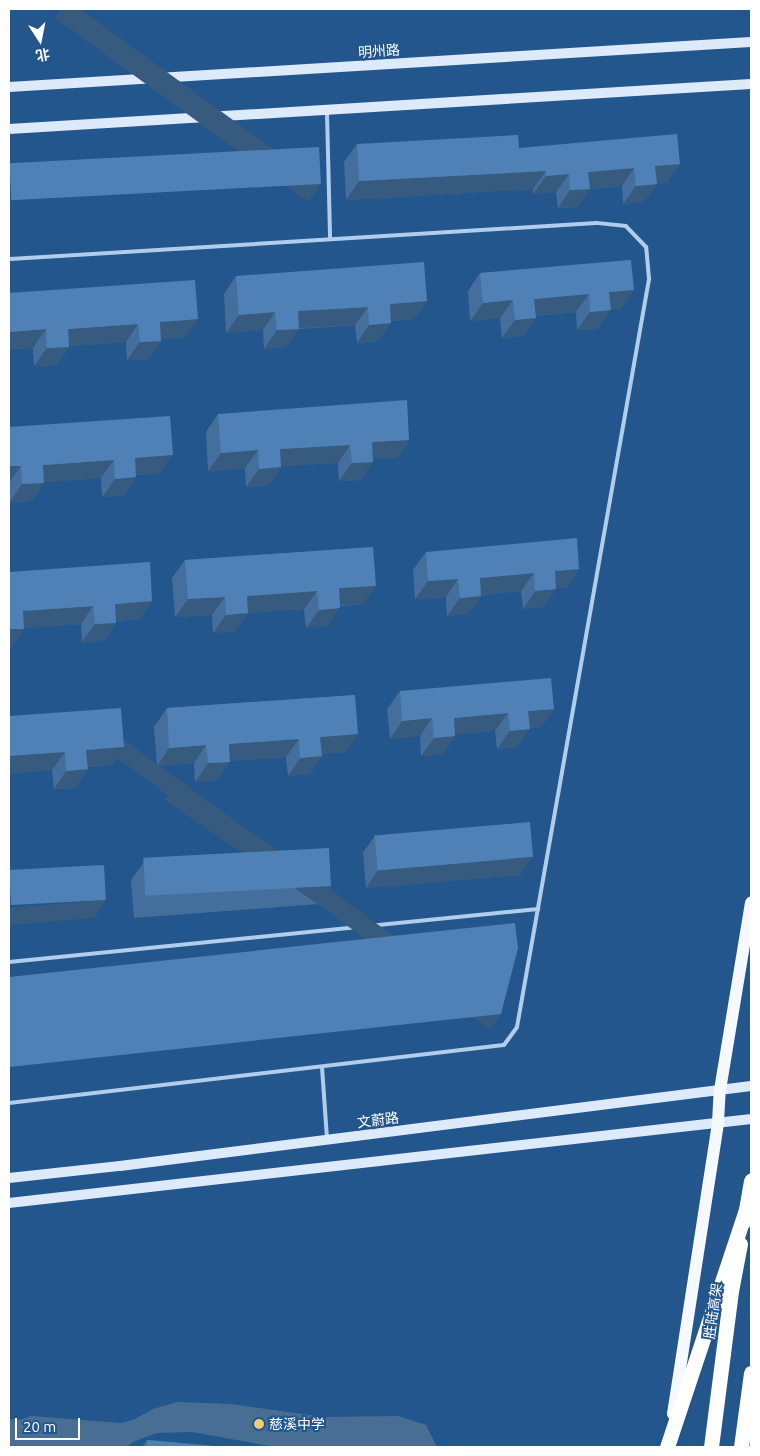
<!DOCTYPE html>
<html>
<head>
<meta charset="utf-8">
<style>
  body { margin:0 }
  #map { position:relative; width:760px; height:1456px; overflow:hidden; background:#22568d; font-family:Ubuntu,"Noto Sans SC",sans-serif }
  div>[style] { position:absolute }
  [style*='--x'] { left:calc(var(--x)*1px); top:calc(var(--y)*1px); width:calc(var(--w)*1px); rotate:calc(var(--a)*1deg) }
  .water>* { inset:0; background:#496e94 }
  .lane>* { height:4px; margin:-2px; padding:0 2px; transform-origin:2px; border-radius:2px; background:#b0ceeb }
  .secondary>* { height:10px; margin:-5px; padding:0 5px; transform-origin:5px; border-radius:5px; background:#dceaf9 }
  .primary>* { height:12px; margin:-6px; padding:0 6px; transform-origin:6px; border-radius:6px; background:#f5f9fe }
  .highway>* { height:15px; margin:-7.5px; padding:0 7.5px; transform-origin:7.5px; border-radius:7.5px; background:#fff }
  .highway-bridge>* { height:15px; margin:-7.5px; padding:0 7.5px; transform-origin:7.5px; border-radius:7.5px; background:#fff }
  .wall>* { inset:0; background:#446f9d }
  .shaded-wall>* { inset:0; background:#375a7f; transform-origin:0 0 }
  .building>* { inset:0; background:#4f81b6; transform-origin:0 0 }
  .dots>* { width:14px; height:14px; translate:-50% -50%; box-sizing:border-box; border:2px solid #22568d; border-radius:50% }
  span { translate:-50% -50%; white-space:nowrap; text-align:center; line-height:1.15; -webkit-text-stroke:4px #22568d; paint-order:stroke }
  .street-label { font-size:14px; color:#fff }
  .poi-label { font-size:14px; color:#fff }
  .left { translate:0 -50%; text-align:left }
  .frame { position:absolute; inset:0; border:10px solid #fff; pointer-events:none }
  .north { position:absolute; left:15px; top:15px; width:50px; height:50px; -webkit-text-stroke:4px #22568d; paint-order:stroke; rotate:169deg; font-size:14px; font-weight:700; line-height:20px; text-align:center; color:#fff }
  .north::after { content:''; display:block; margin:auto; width:18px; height:22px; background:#fff; clip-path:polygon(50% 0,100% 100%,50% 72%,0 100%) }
  .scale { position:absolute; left:15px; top:1418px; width:65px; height:22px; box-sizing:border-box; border:2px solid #fff; border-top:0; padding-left:6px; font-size:15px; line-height:18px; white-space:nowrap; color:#fff; -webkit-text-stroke:4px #22568d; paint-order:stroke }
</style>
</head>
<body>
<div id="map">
  <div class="water">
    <div style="clip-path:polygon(177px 1402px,231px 1404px,323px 1417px,398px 1416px,426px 1425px,437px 1447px,275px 1447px,192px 1432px,157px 1433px,133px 1442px,127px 1447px,9px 1447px,9px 1419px,20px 1420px,31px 1416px,121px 1423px,133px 1420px,153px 1409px)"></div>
  </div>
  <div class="lane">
    <div style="--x:327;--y:112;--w:127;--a:88.6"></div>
    <div style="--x:9;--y:962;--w:532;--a:-5.72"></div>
    <div style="--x:322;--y:1067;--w:71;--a:86"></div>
    <div style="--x:9;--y:1103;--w:498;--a:-6.7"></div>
    <div style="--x:504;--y:1045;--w:22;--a:-54"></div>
    <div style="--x:517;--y:1027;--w:760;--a:-79.99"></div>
    <div style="--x:649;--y:279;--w:32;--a:-95"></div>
    <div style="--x:646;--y:247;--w:29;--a:-134"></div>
    <div style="--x:626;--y:226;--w:30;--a:-174"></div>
    <div style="--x:596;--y:223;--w:587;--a:176.48"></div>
  </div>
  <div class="secondary">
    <div style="--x:9;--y:87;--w:743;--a:-3.47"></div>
    <div style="--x:9;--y:129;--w:743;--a:-3.47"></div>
    <div style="--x:9;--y:1178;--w:112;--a:-6.2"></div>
    <div style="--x:120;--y:1166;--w:636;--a:-7.23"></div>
    <div style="--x:9;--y:1203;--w:747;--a:-6.46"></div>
  </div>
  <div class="primary">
    <div style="--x:673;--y:1414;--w:294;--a:-81.2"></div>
    <div style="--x:718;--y:1123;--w:33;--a:-87"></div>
    <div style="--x:720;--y:1090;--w:190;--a:-80.6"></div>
  </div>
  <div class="highway">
    <div style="--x:744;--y:1221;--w:41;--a:-80.1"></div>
    <div style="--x:711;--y:1447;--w:157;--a:-82.7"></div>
    <div style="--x:731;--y:1291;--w:48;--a:-79.2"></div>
    <div style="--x:741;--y:1447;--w:75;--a:-82.3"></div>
  </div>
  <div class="highway-bridge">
    <div style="--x:667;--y:1447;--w:250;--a:-71.6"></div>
  </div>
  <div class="wall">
    <div style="clip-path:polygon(357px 144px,519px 148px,680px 164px,667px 182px,656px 183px,644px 202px,623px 204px,622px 186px,590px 189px,577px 207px,558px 208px,556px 192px,533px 194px,533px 189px,346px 200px,344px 162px)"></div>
    <div style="clip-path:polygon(631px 260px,621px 309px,610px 309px,598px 329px,577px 330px,576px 312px,535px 316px,536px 318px,523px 336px,502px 338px,500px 318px,470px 321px,468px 291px,480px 273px)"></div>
    <div style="clip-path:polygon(236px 276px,427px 301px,414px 319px,391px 321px,391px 323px,378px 341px,357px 343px,355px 325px,299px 329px,286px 347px,264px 349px,263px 330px,226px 333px,224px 294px)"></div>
    <div style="clip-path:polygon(9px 293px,198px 319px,185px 337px,161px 339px,161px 341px,149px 359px,127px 360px,126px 342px,69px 346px,57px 365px,34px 366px,33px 348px,9px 349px)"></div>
    <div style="clip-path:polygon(218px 414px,409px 440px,397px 458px,373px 459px,361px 480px,339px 481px,338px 463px,281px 466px,269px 485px,246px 487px,245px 468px,208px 471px,206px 432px)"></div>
    <div style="clip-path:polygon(9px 427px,160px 473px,136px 475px,136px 477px,124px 495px,102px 497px,101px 478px,44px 482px,32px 501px,10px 502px,9px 489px)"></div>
    <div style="clip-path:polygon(373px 547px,364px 604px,340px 606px,327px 626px,306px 628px,304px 609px,248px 613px,235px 631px,213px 633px,212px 615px,175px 617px,172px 578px,185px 560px)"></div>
    <div style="clip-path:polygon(426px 552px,579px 569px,567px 587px,556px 588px,543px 607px,523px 609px,521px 591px,481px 595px,481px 596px,468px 614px,447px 616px,446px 597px,415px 599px,413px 570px)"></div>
    <div style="clip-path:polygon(9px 572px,152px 601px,140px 619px,116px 621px,116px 623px,104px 641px,82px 642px,81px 624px,24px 628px,12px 647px,9px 647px)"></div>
    <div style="clip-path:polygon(400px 691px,554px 709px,541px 727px,530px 728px,517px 747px,497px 749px,495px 731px,455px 734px,443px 754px,421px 756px,420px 736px,390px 739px,387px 709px)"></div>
    <div style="clip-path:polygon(355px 695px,345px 752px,322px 754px,322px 756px,309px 774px,288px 776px,286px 757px,230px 761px,217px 780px,195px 782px,194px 763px,157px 766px,154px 727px,167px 708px)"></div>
    <div style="clip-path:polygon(9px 716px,124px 747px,111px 765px,88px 767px,88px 769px,75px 788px,54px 789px,52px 770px)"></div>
    <div style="clip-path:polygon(375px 835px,520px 875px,366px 888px,363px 853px)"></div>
    <div style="clip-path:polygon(144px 862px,331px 886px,319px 904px,134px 918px,131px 880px)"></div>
    <div style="clip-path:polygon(147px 1440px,225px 1447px,142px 1447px)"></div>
  </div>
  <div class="shaded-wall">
    <div style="clip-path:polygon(680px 164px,667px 182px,642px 184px,655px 166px)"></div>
    <div style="clip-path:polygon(634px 168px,622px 186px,576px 190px,588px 172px)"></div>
    <div style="clip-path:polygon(546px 171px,533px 189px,346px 200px,359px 181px)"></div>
    <div style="clip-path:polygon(569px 174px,556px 192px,533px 194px,546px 176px)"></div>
    <div style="left:321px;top:184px;width:22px;height:313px;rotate:126deg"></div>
    <div style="clip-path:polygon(657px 184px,644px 202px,623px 204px,636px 186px)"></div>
    <div style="clip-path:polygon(590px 189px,577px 207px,558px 208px,570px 190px)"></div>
    <div style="clip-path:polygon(634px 290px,621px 309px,596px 310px,609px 292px)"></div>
    <div style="clip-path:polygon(589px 294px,576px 312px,522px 317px,534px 299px)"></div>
    <div style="clip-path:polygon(513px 300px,500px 318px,470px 321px,483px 303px)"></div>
    <div style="clip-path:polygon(427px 301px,414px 319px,377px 322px,390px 304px)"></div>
    <div style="clip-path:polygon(368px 307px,355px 325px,285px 329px,298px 311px)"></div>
    <div style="clip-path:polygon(611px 310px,598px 329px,577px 330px,590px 312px)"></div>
    <div style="clip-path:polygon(275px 312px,263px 330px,226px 333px,239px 315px)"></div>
    <div style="clip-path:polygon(536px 318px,523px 336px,502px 338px,515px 320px)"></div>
    <div style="clip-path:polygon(198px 319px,185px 337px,147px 340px,160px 322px)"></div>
    <div style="clip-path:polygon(391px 323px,378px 341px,357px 343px,369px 325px)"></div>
    <div style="clip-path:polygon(138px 324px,126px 342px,56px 347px,68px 329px)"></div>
    <div style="clip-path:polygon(46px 329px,33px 348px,9px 349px,9px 332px)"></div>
    <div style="clip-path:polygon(299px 329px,286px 347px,264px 349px,277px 330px)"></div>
    <div style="clip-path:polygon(161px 341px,149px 359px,127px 360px,140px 342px)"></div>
    <div style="clip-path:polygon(69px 347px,57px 365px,34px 366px,47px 348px)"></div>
    <div style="clip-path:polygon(409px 440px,397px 458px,359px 460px,372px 442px)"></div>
    <div style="clip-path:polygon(350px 445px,338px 463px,267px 467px,280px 449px)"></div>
    <div style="clip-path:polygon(258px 450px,245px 468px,208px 471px,221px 453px)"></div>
    <div style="clip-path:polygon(173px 455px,160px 473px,122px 476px,135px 458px)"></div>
    <div style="clip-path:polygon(114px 460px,101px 478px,31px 483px,43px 465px)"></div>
    <div style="clip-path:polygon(373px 462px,361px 480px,339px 481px,352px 463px)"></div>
    <div style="clip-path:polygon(9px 466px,21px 466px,9px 483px)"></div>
    <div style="clip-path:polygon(281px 467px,269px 485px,246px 487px,259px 469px)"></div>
    <div style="clip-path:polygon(136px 477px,124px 495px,102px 497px,115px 479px)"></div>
    <div style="clip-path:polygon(44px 483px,32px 501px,10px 502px,22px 484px)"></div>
    <div style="clip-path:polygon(579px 569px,567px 587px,542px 589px,555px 571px)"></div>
    <div style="clip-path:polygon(534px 573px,521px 591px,467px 596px,480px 578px)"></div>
    <div style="clip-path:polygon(458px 579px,446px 597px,415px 599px,428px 581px)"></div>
    <div style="clip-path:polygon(376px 586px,364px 604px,326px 606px,339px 588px)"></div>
    <div style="clip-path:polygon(556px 589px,543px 607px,523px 609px,535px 591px)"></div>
    <div style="clip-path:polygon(317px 591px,304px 609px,234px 614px,247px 596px)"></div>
    <div style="clip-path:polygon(481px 596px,468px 614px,447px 616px,460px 598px)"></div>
    <div style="clip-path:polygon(225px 597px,212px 615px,175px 617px,188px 599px)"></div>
    <div style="clip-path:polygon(152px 601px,140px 619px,102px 622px,115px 604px)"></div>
    <div style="clip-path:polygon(93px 606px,81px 624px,10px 629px,23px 611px)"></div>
    <div style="clip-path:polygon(340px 608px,327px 626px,306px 628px,319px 610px)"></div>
    <div style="clip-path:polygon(248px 613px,235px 631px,213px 633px,226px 615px)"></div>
    <div style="clip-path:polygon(116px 623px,104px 641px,82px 642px,95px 624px)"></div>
    <div style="clip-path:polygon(9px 629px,24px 629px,12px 647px,9px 647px)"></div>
    <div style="clip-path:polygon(554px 709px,541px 727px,516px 729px,528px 711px)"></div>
    <div style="clip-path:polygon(508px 713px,495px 731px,441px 736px,454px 718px)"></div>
    <div style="clip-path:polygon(432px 718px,420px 736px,390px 739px,402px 721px)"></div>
    <div style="clip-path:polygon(530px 729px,517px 747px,497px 749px,510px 731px)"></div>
    <div style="clip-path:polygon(358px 734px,345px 752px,308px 755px,320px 737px)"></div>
    <div style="clip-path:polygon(455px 736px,443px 754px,421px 756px,434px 738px)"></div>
    <div style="clip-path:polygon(299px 739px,286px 757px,216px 762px,229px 744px)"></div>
    <div style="clip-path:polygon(206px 745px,194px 763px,157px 766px,169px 748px)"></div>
    <div style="clip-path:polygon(124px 747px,111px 765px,74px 768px,86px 750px)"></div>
    <div style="clip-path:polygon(65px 752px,52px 770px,9px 774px,9px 756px)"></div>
    <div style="clip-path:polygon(322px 756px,309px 774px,288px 776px,300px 758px)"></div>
    <div style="clip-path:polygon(230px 762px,217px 780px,195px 782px,208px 763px)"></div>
    <div style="clip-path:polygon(88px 769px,75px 788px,54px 789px,66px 771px)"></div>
    <div style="clip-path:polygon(533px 857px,520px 875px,366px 888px,378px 870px)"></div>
    <div style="left:331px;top:886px;width:22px;height:186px;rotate:124deg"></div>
    <div style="clip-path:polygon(106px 900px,94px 918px,9px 925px,9px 908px)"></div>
    <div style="left:501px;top:1014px;width:19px;height:495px;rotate:126deg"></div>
  </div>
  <div class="building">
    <div style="clip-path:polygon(677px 134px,680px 164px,655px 166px,657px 184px,636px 186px,634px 168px,588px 172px,590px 189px,570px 190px,569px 174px,546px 176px,546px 171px,359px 181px,357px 144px,518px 135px,519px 148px)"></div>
    <div style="left:319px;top:147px;width:37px;height:310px;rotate:87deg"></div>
    <div style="clip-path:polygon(631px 260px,634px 290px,609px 292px,611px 310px,590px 312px,589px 294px,534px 299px,536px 318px,515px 320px,513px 300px,483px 303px,480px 273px)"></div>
    <div style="clip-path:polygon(424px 262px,427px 301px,390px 304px,391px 323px,369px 325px,368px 307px,298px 311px,299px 329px,277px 330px,275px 312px,239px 315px,236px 276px)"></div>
    <div style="clip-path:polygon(195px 280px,198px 319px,160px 322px,161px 341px,140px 342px,138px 324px,68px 329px,69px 347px,47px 348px,46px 329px,9px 332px,9px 293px)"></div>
    <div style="clip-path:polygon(407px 400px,409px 440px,372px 442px,373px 462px,352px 463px,350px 445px,280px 449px,281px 467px,259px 469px,258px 450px,221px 453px,218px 414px)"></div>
    <div style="clip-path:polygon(170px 416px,173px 455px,135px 458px,136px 477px,115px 479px,114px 460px,43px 465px,44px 483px,22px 484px,21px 466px,9px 466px,9px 427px)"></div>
    <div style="clip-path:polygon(577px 538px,579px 569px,555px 571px,556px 589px,535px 591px,534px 573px,480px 578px,481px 596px,460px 598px,458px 579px,428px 581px,426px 552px)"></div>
    <div style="clip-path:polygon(373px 547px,376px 586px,339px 588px,340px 608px,319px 610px,317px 591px,247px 596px,248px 613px,226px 615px,225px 597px,188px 599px,185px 560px)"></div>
    <div style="clip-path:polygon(150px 562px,152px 601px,115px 604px,116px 623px,95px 624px,93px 606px,23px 611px,24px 629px,9px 629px,9px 572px)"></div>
    <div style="clip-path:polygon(551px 678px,554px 709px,528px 711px,530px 729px,510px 731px,508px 713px,454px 718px,455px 736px,434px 738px,432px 718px,402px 721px,400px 691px)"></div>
    <div style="clip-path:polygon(355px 695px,358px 734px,320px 737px,322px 756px,300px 758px,299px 739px,229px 744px,230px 762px,208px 763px,206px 745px,169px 748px,167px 708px)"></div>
    <div style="clip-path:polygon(121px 708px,124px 747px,86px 750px,88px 769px,66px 771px,65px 752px,9px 756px,9px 716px)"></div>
    <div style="left:530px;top:822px;width:35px;height:156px;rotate:85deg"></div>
    <div style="left:329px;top:848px;width:38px;height:186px;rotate:87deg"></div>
    <div style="left:104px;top:865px;width:35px;height:95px;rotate:87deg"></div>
    <div style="clip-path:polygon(515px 923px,518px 948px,501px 1014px,9px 1067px,9px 977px)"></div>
    <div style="clip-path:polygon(147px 1440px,225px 1447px,147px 1447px)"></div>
  </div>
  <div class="dots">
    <div style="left:259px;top:1424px;background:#f7cb72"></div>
  </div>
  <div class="street-label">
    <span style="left:379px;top:51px;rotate:-4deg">明州路</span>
    <span style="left:378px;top:1120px;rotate:-7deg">文蔚路</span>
    <span style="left:713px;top:1311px;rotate:-82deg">胜陆高架</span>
  </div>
  <div class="poi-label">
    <span class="left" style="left:269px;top:1424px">慈溪中学</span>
  </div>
  <div class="frame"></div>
  <div class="north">北</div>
  <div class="scale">20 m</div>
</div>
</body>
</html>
